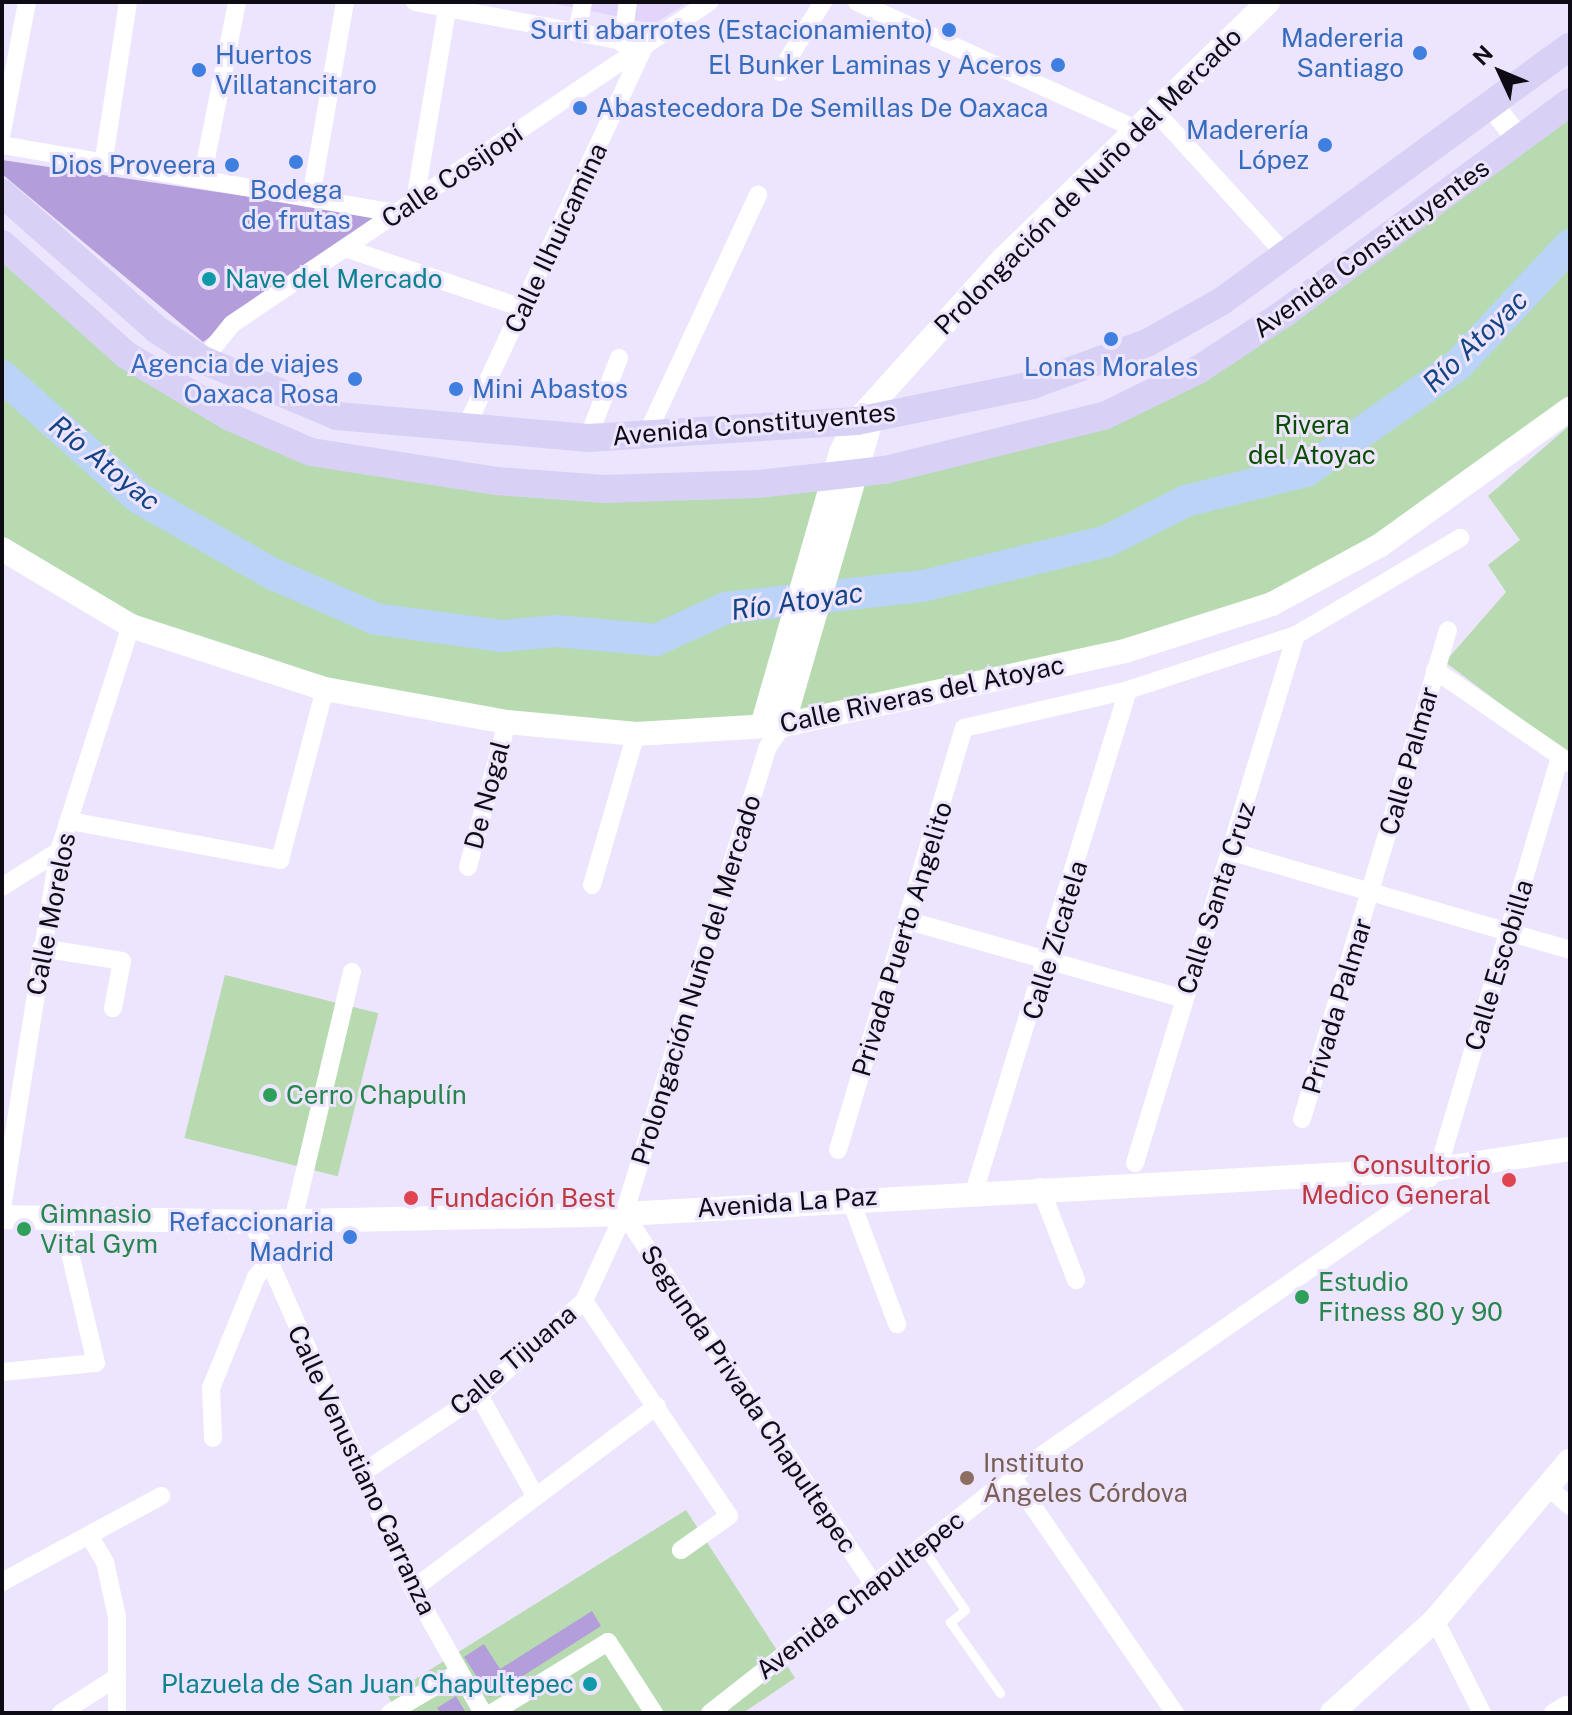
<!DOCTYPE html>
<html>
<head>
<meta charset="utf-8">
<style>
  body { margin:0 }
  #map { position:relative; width:1572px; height:1715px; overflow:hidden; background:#ede4fd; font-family:"Public Sans",sans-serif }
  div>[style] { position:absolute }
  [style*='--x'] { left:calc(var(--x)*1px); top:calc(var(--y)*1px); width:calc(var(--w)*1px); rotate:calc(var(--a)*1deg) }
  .built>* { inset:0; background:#e2d4fb }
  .green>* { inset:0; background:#b7dab1; transform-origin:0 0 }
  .river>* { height:32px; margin:-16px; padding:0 16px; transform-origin:16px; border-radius:16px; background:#bbd3f6 }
  .building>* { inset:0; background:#b49ddb }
  .lane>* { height:9px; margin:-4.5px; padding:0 4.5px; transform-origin:4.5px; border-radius:4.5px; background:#fff }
  .street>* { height:18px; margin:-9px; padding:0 9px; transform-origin:9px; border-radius:9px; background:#fff }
  .secondary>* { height:24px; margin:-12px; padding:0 12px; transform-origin:12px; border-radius:12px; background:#fff }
  .primary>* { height:28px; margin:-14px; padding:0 14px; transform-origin:14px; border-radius:14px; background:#d8d1f5 }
  .dots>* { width:22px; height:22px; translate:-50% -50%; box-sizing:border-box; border:4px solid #ede4fd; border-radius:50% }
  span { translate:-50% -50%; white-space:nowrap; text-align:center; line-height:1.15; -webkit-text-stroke:6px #ede4fd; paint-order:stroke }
  .shop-label { font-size:26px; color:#366cbe }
  .right { translate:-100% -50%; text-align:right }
  .left { translate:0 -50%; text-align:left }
  .street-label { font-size:26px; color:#0f0b15 }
  .culture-label { font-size:26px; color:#0d838f }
  .park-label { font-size:26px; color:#094d00 }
  .leisure-label { font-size:26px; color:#27864d }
  .health-label { font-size:26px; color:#be3a42 }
  .education-label { font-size:26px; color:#785e54 }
  .water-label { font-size:28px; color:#134485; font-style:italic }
  .frame { position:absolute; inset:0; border:4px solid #0f0b15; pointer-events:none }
  .north { position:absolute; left:1460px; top:32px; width:80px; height:80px; -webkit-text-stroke:6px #ede4fd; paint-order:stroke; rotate:314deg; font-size:22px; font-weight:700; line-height:32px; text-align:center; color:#0f0b15 }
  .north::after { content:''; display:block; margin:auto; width:28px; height:36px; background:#0f0b15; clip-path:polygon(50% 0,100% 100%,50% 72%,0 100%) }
</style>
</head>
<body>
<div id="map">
  <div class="built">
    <div style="clip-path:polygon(546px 2px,688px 2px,654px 24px)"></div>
  </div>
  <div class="green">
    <div style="clip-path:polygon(1570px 102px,1570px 410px,1272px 604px,783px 725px,636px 734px,325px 689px,131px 626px,2px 544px,2px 244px,126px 355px,311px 452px,605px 489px,885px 470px,1104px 416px,1286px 312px)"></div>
    <div style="clip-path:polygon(1570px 425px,1570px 756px,1445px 662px,1506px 592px,1488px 565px,1520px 540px,1488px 496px)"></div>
    <div style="left:225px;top:975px;width:158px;height:168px;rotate:14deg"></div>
    <div style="clip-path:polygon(686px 1510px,795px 1678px,743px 1713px,398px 1713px,388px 1696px)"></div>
  </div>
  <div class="river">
    <div style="--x:2;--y:376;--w:183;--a:41.7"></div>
    <div style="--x:139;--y:498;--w:154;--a:29.6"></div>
    <div style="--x:273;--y:574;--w:112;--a:23.6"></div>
    <div style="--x:376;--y:619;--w:126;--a:7.7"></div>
    <div style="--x:501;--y:636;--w:56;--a:-5.1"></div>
    <div style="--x:557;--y:631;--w:99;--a:5.2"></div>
    <div style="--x:656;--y:640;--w:77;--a:-24.6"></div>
    <div style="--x:726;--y:608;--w:198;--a:-6.4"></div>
    <div style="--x:923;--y:586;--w:189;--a:-13.7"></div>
    <div style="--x:1107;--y:541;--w:89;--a:-26.9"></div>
    <div style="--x:1186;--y:501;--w:124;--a:-14"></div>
    <div style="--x:1306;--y:471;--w:185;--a:-34.9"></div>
    <div style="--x:1458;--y:365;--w:164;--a:-47"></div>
  </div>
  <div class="building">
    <div style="clip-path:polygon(2px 160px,380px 216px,203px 342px,2px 174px)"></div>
    <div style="clip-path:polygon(592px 1611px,601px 1626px,490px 1697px,464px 1657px,484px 1644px,500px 1669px)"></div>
    <div style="clip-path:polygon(456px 1696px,466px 1713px,441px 1713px,437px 1708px)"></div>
  </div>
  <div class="lane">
    <div style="--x:922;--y:1547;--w:76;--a:55.7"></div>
    <div style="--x:965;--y:1610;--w:19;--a:141"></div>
    <div style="--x:950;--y:1622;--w:87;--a:54.8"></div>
  </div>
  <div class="street">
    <div style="--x:415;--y:2;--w:234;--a:10.6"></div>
    <div style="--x:645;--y:45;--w:424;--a:115.1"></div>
    <div style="--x:857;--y:2;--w:303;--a:24.5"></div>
    <div style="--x:577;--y:33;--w:32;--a:-79"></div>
    <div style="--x:622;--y:43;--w:41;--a:-81.7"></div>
    <div style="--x:780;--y:72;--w:82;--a:-58.4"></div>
    <div style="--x:1155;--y:111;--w:193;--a:47.7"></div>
    <div style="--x:2;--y:132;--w:132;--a:-79.1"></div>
    <div style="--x:2;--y:145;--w:400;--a:9.8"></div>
    <div style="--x:104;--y:159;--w:159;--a:-81.3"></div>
    <div style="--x:202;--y:179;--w:180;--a:-78.8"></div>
    <div style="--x:311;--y:197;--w:198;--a:-80.1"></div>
    <div style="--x:415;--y:201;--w:195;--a:-80.5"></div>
    <div style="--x:345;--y:248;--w:190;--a:18.7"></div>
    <div style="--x:203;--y:360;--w:46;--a:-51.1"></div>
    <div style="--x:232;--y:324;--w:576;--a:-34.02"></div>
    <div style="--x:647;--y:434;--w:264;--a:-65.1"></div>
    <div style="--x:588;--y:438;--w:86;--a:-68.8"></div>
    <div style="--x:1435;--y:670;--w:164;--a:34.6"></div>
    <div style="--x:70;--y:821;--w:214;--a:10.5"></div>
    <div style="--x:280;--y:860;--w:177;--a:-75.3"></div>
    <div style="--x:1233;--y:852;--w:351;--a:16.2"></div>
    <div style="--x:468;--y:867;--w:150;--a:-74.9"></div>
    <div style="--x:592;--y:885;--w:157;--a:-73.8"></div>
    <div style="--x:2;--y:887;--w:67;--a:-32.3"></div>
    <div style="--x:909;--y:921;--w:284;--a:15.8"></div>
    <div style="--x:41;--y:948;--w:82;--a:9.1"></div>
    <div style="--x:122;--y:961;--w:48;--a:100.8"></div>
    <div style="--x:1302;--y:1119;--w:510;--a:-73.38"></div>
    <div style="--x:838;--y:1150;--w:440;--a:-73.4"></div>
    <div style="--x:964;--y:728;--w:168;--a:-13"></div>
    <div style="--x:1128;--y:690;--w:177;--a:-18.1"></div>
    <div style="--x:1296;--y:635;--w:191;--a:-30.6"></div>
    <div style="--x:1135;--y:1163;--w:552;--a:-73.04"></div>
    <div style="--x:1040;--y:1187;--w:100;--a:68.8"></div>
    <div style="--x:975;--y:1189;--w:522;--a:-72.95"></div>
    <div style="--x:849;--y:1196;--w:137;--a:69.4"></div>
    <div style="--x:2;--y:1209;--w:363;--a:-81"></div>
    <div style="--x:59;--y:851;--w:236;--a:-72.3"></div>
    <div style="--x:624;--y:1214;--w:445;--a:56"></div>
    <div style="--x:293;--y:1221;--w:256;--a:-76.7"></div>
    <div style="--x:252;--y:1222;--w:401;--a:66.3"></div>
    <div style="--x:413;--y:1589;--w:142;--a:60.6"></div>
    <div style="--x:584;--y:1301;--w:259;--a:56"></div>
    <div style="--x:729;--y:1516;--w:59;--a:144.7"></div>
    <div style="--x:2;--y:1372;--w:94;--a:-5.5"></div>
    <div style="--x:96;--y:1363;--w:152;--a:-103.3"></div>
    <div style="--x:479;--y:1395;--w:113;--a:60.9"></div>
    <div style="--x:213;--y:1438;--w:50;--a:-92.3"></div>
    <div style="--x:211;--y:1388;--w:120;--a:-67.9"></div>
    <div style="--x:256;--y:1277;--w:18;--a:-49"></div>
    <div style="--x:362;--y:1473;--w:141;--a:-33.7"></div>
    <div style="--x:479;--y:1395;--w:141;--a:-41.8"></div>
    <div style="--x:584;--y:1301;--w:96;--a:-65.3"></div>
    <div style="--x:624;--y:1214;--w:489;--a:-72.9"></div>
    <div style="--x:768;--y:747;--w:27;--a:-56"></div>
    <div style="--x:1012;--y:1476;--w:288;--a:55.5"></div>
    <div style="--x:1548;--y:1487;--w:29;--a:41"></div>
    <div style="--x:90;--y:1537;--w:29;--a:59"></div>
    <div style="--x:105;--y:1562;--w:56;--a:77.7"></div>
    <div style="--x:117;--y:1617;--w:96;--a:90"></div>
    <div style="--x:2;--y:1582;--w:181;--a:-28.4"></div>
    <div style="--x:413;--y:1589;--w:305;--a:-36.9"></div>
    <div style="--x:1435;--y:1620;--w:104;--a:63.2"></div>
    <div style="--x:61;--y:1713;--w:67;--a:-32.7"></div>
    <div style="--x:390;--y:1713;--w:80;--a:-30.7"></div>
    <div style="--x:492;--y:1713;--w:136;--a:-31.5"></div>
    <div style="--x:608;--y:1642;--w:85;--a:57.1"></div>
    <div style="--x:710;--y:1713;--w:384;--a:-38.1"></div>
    <div style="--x:1012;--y:1476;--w:477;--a:-34.8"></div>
    <div style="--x:1404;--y:1204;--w:49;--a:-45.8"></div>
    <div style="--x:1438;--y:1169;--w:426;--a:-73.5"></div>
    <div style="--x:1553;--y:1713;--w:15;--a:-32"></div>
  </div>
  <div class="secondary">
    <div style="--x:1491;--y:104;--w:46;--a:52.1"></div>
    <div style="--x:2;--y:549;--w:150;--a:30.8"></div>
    <div style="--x:131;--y:626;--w:204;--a:18"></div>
    <div style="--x:325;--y:689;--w:185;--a:10.3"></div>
    <div style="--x:507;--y:722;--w:130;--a:5.3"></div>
    <div style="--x:636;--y:734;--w:147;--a:-3.5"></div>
    <div style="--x:783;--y:725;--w:350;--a:-12.2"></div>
    <div style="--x:1125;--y:651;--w:154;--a:-17.7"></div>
    <div style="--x:1272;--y:604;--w:122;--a:-28.5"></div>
    <div style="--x:1379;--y:546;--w:235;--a:-35.7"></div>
    <div style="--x:783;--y:725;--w:314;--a:-73.9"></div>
    <div style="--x:762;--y:726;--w:285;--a:-73.9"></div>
    <div style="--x:841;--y:452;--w:35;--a:-63"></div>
    <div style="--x:857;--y:421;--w:218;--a:-48"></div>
    <div style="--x:1003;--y:259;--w:369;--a:-44.1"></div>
    <div style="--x:2;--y:1217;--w:250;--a:1.1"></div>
    <div style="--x:252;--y:1222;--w:372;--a:-1.2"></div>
    <div style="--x:624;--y:1214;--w:815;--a:-3.16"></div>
    <div style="--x:1438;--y:1169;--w:134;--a:-8.6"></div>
    <div style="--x:1332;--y:1713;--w:139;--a:-42.1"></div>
    <div style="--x:1435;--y:1620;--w:209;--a:-49.8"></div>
  </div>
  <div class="primary">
    <div style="--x:2;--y:193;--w:205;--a:41.4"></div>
    <div style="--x:156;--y:329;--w:56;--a:33.4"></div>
    <div style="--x:203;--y:360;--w:145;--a:22.7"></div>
    <div style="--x:337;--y:416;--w:252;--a:5"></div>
    <div style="--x:588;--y:438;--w:270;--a:-3.6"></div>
    <div style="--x:857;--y:421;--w:179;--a:-11.6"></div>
    <div style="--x:1032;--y:385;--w:122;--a:-20.1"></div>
    <div style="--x:1147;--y:343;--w:86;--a:-29.2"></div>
    <div style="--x:1222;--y:301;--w:431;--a:-36.2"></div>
    <div style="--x:2;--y:244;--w:166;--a:41.8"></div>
    <div style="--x:126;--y:355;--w:121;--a:30.8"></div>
    <div style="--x:230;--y:417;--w:88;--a:23.4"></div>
    <div style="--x:311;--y:452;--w:187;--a:8.9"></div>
    <div style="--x:496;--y:481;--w:109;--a:4.2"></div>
    <div style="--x:605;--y:489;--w:153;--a:-1.9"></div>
    <div style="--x:758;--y:484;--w:128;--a:-6.3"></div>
    <div style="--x:885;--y:470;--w:226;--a:-13.9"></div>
    <div style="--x:1104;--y:416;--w:105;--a:-26.1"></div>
    <div style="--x:1198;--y:370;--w:105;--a:-33.4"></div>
    <div style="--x:1286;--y:312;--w:353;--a:-36.5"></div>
  </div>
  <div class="dots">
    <div style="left:949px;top:30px;background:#3f7fe0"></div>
    <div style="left:1420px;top:53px;background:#3f7fe0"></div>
    <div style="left:1058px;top:65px;background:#3f7fe0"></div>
    <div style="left:199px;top:70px;background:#3f7fe0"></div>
    <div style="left:580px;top:108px;background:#3f7fe0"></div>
    <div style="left:1325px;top:145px;background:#3f7fe0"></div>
    <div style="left:296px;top:162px;background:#3f7fe0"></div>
    <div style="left:232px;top:165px;background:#3f7fe0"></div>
    <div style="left:209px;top:279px;background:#0f9aa8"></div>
    <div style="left:1111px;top:339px;background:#3f7fe0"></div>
    <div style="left:355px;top:379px;background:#3f7fe0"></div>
    <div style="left:456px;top:389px;background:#3f7fe0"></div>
    <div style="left:270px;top:1095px;background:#2e9e5b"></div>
    <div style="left:1509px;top:1180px;background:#e0444e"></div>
    <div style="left:411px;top:1198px;background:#e0444e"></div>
    <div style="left:24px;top:1229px;background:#2e9e5b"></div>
    <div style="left:350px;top:1237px;background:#3f7fe0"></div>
    <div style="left:1302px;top:1297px;background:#2e9e5b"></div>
    <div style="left:967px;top:1478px;background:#8d6e63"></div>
    <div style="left:590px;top:1684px;background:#0f9aa8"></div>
  </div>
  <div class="shop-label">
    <span class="right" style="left:933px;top:30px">Surti abarrotes (Estacionamiento)</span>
    <span class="right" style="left:1404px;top:53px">Madereria<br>Santiago</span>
    <span class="left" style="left:215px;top:70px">Huertos<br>Villatancitaro</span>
    <span class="right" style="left:1042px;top:65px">El Bunker Laminas y Aceros</span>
    <span class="left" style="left:596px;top:108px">Abastecedora De Semillas De Oaxaca</span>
    <span class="right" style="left:1309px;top:145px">Maderería<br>López</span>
    <span class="right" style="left:216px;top:165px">Dios Proveera</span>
    <span style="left:296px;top:205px">Bodega<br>de frutas</span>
    <span class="right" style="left:339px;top:379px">Agencia de viajes<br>Oaxaca Rosa</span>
    <span style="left:1111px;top:367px">Lonas Morales</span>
    <span class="left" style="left:472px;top:389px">Mini Abastos</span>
    <span class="right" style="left:334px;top:1237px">Refaccionaria<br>Madrid</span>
  </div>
  <div class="street-label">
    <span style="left:452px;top:176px;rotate:-34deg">Calle Cosijopí</span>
    <span style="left:1088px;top:181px;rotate:-45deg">Prolongación de Nuño del Mercado</span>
    <span style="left:556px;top:238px;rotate:-65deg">Calle Ilhuicamina</span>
    <span style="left:1371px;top:248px;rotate:-36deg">Avenida Constituyentes</span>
    <span style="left:754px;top:424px;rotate:-5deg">Avenida Constituyentes</span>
    <span style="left:922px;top:694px;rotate:-12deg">Calle Riveras del Atoyac</span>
    <span style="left:1409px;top:761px;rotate:-74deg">Calle Palmar</span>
    <span style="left:487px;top:795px;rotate:-75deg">De Nogal</span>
    <span style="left:1216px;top:898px;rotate:-72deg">Calle Santa Cruz</span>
    <span style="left:51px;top:914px;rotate:-79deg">Calle Morelos</span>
    <span style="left:902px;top:939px;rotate:-73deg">Privada Puerto Angelito</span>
    <span style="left:1055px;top:940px;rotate:-73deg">Calle Zicatela</span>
    <span style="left:1499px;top:965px;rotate:-73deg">Calle Escobilla</span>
    <span style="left:696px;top:980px;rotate:-73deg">Prolongación Nuño del Mercado</span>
    <span style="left:1337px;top:1006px;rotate:-73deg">Privada Palmar</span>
    <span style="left:787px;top:1202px;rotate:-4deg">Avenida La Paz</span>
    <span style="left:513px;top:1360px;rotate:-40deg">Calle Tijuana</span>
    <span style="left:749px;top:1399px;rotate:56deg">Segunda Privada Chapultepec</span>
    <span style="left:362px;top:1470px;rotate:65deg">Calle Venustiano Carranza</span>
    <span style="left:860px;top:1595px;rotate:-38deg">Avenida Chapultepec</span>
  </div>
  <div class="culture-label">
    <span class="left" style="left:225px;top:279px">Nave del Mercado</span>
    <span class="right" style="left:574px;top:1684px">Plazuela de San Juan Chapultepec</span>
  </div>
  <div class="park-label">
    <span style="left:1312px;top:440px">Rivera<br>del Atoyac</span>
  </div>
  <div class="leisure-label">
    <span class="left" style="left:286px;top:1095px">Cerro Chapulín</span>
    <span class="left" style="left:40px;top:1229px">Gimnasio<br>Vital Gym</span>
    <span class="left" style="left:1318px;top:1297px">Estudio<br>Fitness 80 y 90</span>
  </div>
  <div class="health-label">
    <span class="right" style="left:1491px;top:1180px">Consultorio<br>Medico General</span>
    <span class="left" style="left:429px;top:1198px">Fundación Best</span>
  </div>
  <div class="education-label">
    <span class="left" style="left:983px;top:1478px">Instituto<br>Ángeles Córdova</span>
  </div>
  <div class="water-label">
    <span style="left:1475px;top:341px;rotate:-44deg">Río Atoyac</span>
    <span style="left:105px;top:463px;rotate:39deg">Río Atoyac</span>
    <span style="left:797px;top:601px;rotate:-8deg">Río Atoyac</span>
  </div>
  <div class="frame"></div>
  <div class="north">N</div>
</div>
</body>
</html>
